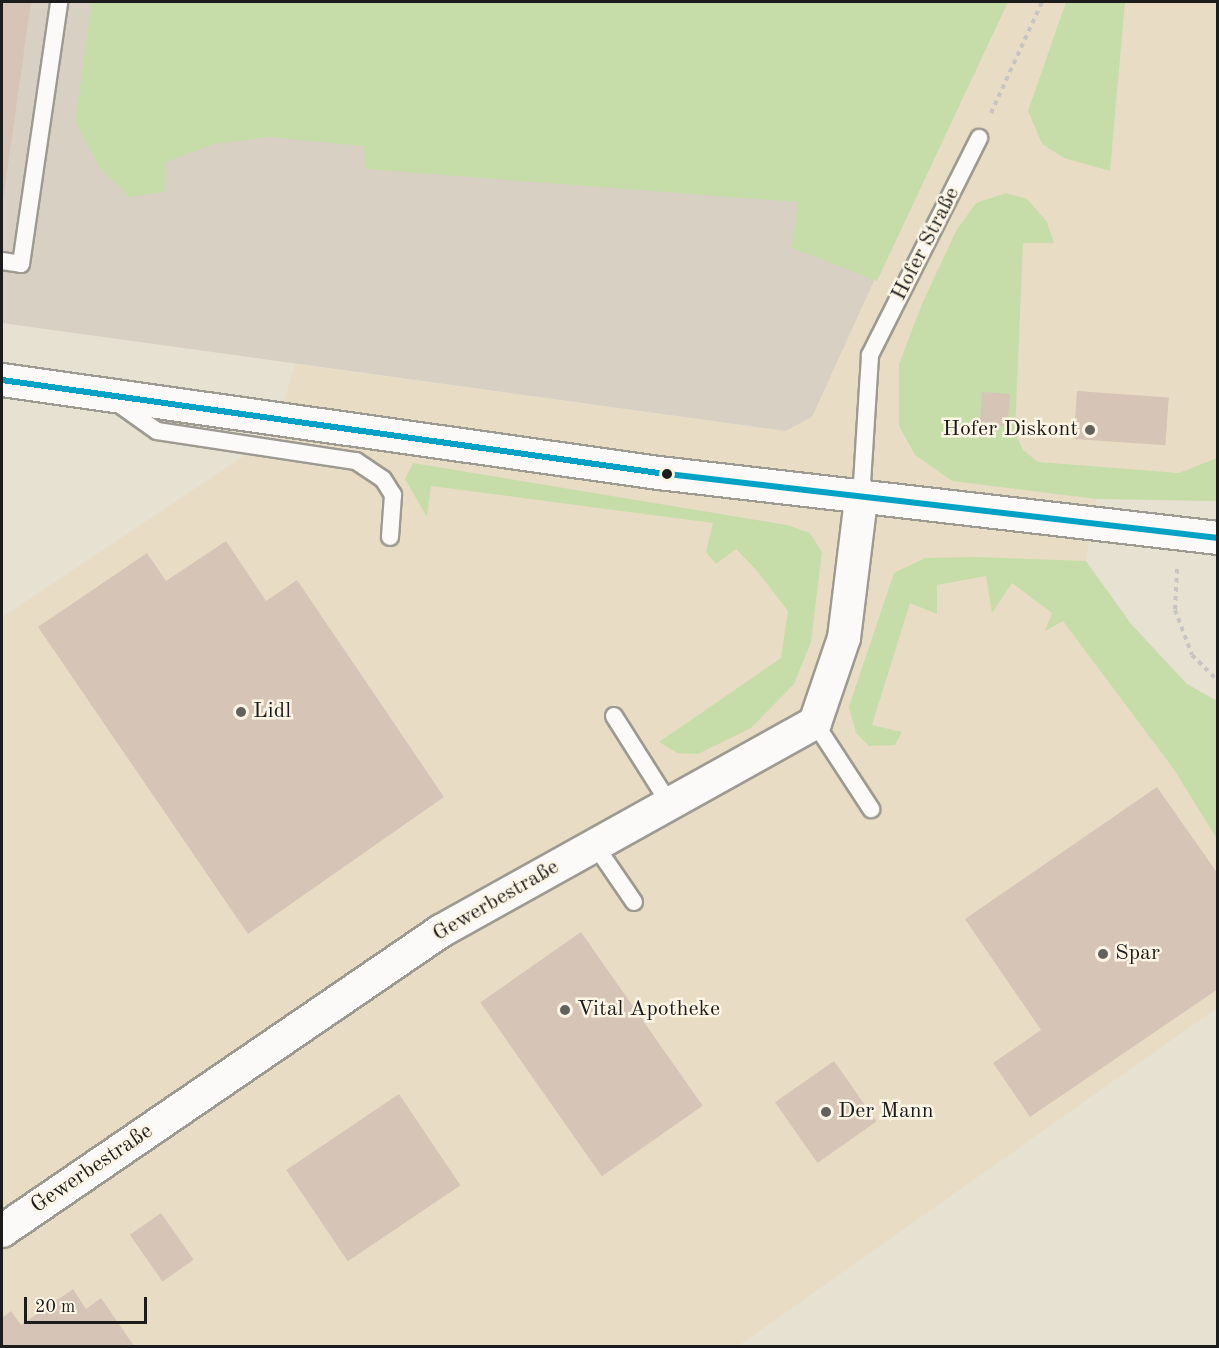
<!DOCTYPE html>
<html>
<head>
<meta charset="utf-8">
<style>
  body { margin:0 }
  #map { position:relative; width:1219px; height:1348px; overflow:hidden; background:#e6e1d1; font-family:"Old Standard TT",serif }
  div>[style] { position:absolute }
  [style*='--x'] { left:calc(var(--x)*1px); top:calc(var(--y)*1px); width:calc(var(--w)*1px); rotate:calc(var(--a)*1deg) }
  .built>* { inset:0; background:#e9dcc4 }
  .industrial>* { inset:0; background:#d7d0c3 }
  .green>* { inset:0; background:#c6dda9 }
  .building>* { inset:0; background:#d6c4b7; transform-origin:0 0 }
  .path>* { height:4px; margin-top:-2px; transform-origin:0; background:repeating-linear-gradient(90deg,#c6c5c1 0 4.5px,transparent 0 9px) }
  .roads { filter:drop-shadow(2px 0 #9d9a91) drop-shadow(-2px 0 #9d9a91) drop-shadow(0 2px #9d9a91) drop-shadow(0 -2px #9d9a91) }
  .lane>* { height:16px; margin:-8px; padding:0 8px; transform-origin:8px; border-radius:8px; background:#fbfaf8 }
  .street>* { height:32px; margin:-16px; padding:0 16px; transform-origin:16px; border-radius:16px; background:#fbfaf8 }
  .bus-1>* { height:6px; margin:-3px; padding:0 3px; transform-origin:3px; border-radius:3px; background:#01a2c5 }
  .dots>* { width:16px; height:16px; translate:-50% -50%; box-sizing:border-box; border:3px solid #fcf5e5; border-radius:50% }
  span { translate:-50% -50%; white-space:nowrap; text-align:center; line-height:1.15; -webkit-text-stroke:5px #fcf5e5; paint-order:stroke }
  .street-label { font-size:22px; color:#1c1c1c }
  .poi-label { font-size:22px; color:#1c1c1c }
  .right { translate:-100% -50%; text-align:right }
  .left { translate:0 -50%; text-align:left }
  .frame { position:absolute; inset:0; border:3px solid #1c1c1c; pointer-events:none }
  .scale { position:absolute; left:24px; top:1297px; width:123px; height:27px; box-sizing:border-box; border:3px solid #1c1c1c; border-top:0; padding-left:8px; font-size:18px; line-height:21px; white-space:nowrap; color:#1c1c1c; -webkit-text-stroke:4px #fcf5e5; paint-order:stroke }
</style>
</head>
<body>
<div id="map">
  <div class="built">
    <div style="clip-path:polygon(1001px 2px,1217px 2px,1217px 501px,1096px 499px,1086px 561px,1131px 624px,1187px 684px,1217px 701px,1217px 1008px,738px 1346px,2px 1346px,2px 613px,4px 616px,274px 436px,295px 364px,785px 431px)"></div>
  </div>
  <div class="industrial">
    <div style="clip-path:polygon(2px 2px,1001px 2px,812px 417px,785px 431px,2px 323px)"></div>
  </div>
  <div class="green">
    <div style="clip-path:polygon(92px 2px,1008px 2px,877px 281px,792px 248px,798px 202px,365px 169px,364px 146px,269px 137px,214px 144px,166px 162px,164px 192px,130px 197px,100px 168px,75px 121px)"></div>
    <div style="clip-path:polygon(1066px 2px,1125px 2px,1110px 171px,1064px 158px,1042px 144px,1028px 111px)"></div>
    <div style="clip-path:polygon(1006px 193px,1027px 199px,1047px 222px,1054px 243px,1023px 243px,1015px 432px,1023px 450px,1038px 462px,1179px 473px,1217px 458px,1217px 501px,1096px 499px,952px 481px,915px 455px,899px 426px,899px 364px,922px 304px,956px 231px,976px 203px)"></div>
    <div style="clip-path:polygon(413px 463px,787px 525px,810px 533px,822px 552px,811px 642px,794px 684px,751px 728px,698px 754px,677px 753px,659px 742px,781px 658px,788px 611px,758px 572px,736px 549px,716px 564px,706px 552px,713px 523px,431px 486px,427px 517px,405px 479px)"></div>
    <div style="clip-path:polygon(974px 557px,1086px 561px,1131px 624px,1187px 684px,1217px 701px,1217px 839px,1173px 768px,1063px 621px,1045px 631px,1052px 613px,1012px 583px,992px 613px,986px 576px,937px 585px,937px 614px,910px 603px,872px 725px,902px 732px,895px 745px,869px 746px,856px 733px,849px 707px,894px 573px,925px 558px)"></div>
  </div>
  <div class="building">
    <div style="clip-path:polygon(2px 2px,31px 2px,3px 200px,2px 200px)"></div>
    <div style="left:1077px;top:391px;width:92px;height:48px;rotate:4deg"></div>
    <div style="left:982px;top:392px;width:28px;height:32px;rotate:4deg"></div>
    <div style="clip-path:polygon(226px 541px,266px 601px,297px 580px,444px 797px,248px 934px,38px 627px,147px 553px,166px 581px)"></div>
    <div style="clip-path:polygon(1157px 787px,1218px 874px,1218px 989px,1030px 1117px,993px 1063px,1041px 1030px,965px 919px)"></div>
    <div style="left:581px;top:932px;width:212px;height:123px;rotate:55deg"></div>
    <div style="left:834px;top:1061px;width:74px;height:72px;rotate:55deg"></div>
    <div style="left:399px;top:1094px;width:110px;height:136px;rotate:56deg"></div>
    <div style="left:161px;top:1213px;width:57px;height:38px;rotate:55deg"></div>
    <div style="clip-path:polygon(73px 1289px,86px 1309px,101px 1298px,134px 1346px,2px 1346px,2px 1318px,11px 1311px,21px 1325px)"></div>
  </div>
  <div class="path">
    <div style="--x:991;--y:113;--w:122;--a:-65.3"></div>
    <div style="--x:1177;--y:569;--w:41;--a:92.8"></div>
    <div style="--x:1175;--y:610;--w:48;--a:69.3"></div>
    <div style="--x:1192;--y:655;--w:37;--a:45"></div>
  </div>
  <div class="roads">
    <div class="lane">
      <div style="--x:2;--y:261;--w:19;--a:9"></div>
      <div style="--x:21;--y:264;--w:265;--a:-81.7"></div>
      <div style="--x:116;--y:402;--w:50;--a:35.3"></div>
      <div style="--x:157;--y:431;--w:201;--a:8.6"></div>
      <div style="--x:356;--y:461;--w:32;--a:34"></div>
      <div style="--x:383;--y:479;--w:19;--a:58"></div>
      <div style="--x:393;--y:495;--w:42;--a:94.1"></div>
      <div style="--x:861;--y:499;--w:144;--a:-86.4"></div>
      <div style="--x:870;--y:355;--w:243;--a:-63.3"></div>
      <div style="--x:614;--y:716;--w:103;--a:57.7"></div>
      <div style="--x:815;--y:723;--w:103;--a:56.9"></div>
      <div style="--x:595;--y:845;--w:69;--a:55.6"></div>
    </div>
    <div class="street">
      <div style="--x:2;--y:380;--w:664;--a:8.06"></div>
      <div style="--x:659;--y:473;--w:563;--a:6.63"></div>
      <div style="--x:2;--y:1231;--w:532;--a:-34.35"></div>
      <div style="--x:441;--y:931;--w:428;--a:-29.1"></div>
      <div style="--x:815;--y:723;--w:90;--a:-71.2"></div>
      <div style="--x:844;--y:638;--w:140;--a:-83"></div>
    </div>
  </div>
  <div class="bus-1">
    <div style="--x:2;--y:380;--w:664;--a:8.06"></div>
    <div style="--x:659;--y:473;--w:563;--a:6.63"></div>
  </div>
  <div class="dots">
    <div style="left:1090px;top:430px;background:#63615b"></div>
    <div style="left:667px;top:474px;background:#1c1c1c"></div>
    <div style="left:241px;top:712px;background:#63615b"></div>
    <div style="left:1103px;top:954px;background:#63615b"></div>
    <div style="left:565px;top:1010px;background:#63615b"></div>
    <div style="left:826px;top:1112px;background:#63615b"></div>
  </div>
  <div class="street-label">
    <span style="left:926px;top:244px;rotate:-63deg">Hofer Straße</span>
    <span style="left:496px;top:901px;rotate:-30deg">Gewerbestraße</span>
    <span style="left:92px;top:1169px;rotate:-34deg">Gewerbestraße</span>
  </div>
  <div class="poi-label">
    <span class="right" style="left:1078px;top:430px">Hofer Diskont</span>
    <span class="left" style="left:253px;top:712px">Lidl</span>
    <span class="left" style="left:1115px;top:954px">Spar</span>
    <span class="left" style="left:577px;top:1010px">Vital Apotheke</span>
    <span class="left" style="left:838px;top:1112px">Der Mann</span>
  </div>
  <div class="frame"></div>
  <div class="scale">20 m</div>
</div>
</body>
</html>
